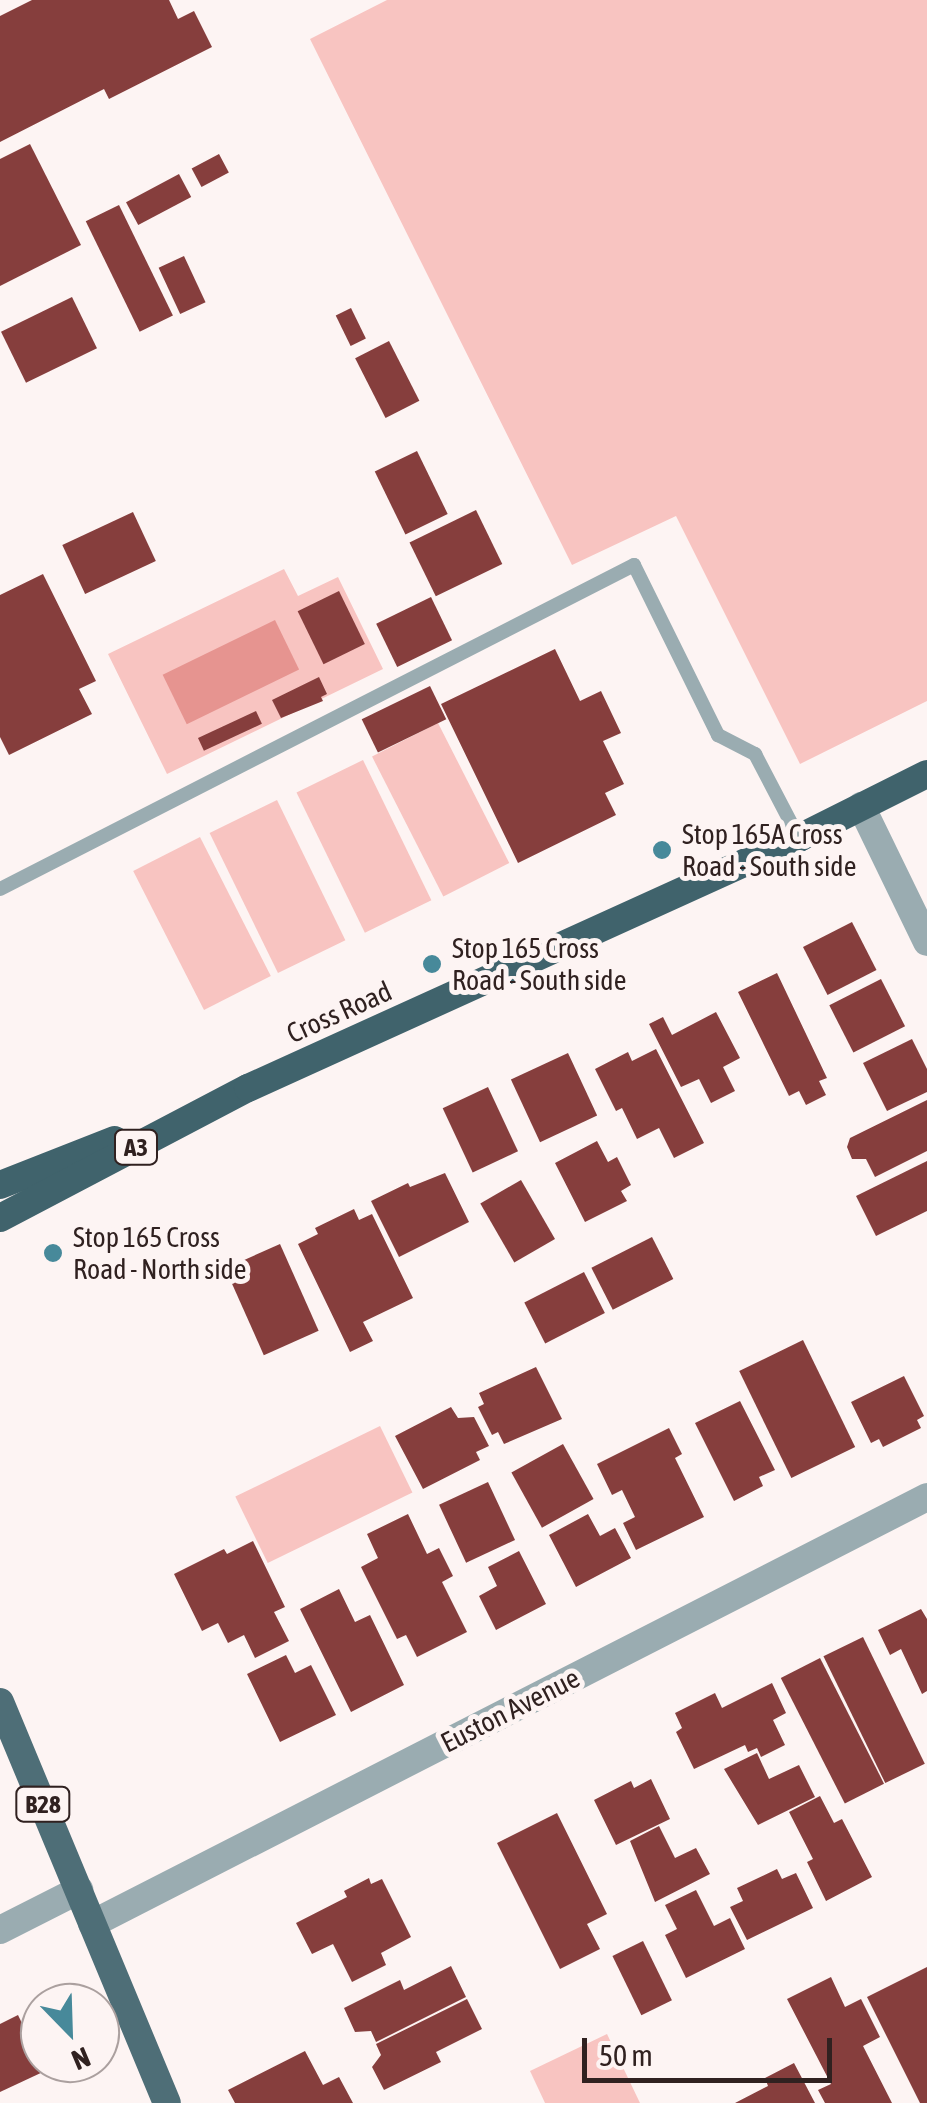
<!DOCTYPE html>
<html>
<head>
<meta charset="utf-8">
<style>
  body { margin:0 }
  #map { position:relative; width:927px; height:2103px; overflow:hidden; background:#fdf4f3; font-family:"Asap Condensed",sans-serif }
  div>[style] { position:absolute }
  [style*='--x'] { left:calc(var(--x)*1px); top:calc(var(--y)*1px); width:calc(var(--w)*1px); rotate:calc(var(--a)*1deg) }
  .green>* { inset:0; background:#f8c4c1; transform-origin:0 0 }
  .water>* { inset:0; background:#e69490; transform-origin:0 0 }
  .building>* { inset:0; background:#863e3d; transform-origin:0 0 }
  .service>* { height:14px; margin:-7px; padding:0 7px; transform-origin:7px; border-radius:7px; background:#9aacb1 }
  .minor>* { height:28px; margin:-14px; padding:0 14px; transform-origin:14px; border-radius:14px; background:#9aacb1 }
  .primary>* { height:28px; margin:-14px; padding:0 14px; transform-origin:14px; border-radius:14px; background:#4e6e77 }
  .trunk>* { height:28px; margin:-14px; padding:0 14px; transform-origin:14px; border-radius:14px; background:#40636c }
  .dots>* { width:28px; height:28px; translate:-50% -50%; box-sizing:border-box; border:5px solid #fdf4f3; border-radius:50% }
  span { translate:-50% -50%; white-space:nowrap; text-align:center; line-height:1.15; -webkit-text-stroke:10px #fdf4f3; paint-order:stroke }
  .shield-label span { padding:2px 8px; background:#fdf4f3; border:2px solid; border-radius:8px; -webkit-text-stroke-width:0 }
  .shield-label { font-size:25px; color:#302120; font-weight:700 }
  .poi-label { font-size:28px; color:#302120 }
  .left { translate:0 -50%; text-align:left }
  .street-label { font-size:28px; color:#302120 }
  .north { position:absolute; left:20px; top:1983px; width:100px; height:100px; box-sizing:border-box; background:#fdf4f3; border:2px solid #aba09f; border-radius:50%; rotate:157deg; font-size:28px; font-weight:700; line-height:40px; text-align:center; color:#302120 }
  .north::after { content:''; display:block; margin:auto; width:35px; height:45px; background:#47899a; clip-path:polygon(50% 0,100% 100%,50% 72%,0 100%) }
  .scale { position:absolute; left:582px; top:2038px; width:250px; height:45px; box-sizing:border-box; border:5px solid #302120; border-top:0; padding-left:12px; font-size:30px; line-height:35px; white-space:nowrap; color:#302120; -webkit-text-stroke:8px #fdf4f3; paint-order:stroke }
</style>
</head>
<body>
<div id="map">
  <div class="green">
    <div style="clip-path:polygon(387px 0,927px 0,927px 701px,800px 764px,676px 516px,572px 565px,310px 39px)"></div>
    <div style="clip-path:polygon(284px 569px,298px 596px,338px 577px,383px 669px,167px 774px,108px 654px)"></div>
    <div style="left:438px;top:723px;width:157px;height:74px;rotate:63deg"></div>
    <div style="left:363px;top:760px;width:156px;height:74px;rotate:64deg"></div>
    <div style="left:277px;top:800px;width:156px;height:75px;rotate:64deg"></div>
    <div style="left:200px;top:837px;width:156px;height:75px;rotate:63deg"></div>
    <div style="left:380px;top:1426px;width:74px;height:161px;rotate:64deg"></div>
    <div style="clip-path:polygon(607px 2034px,640px 2103px,545px 2103px,530px 2071px)"></div>
  </div>
  <div class="water">
    <div style="left:275px;top:620px;width:55px;height:125px;rotate:64deg"></div>
  </div>
  <div class="building">
    <div style="clip-path:polygon(32px 0,169px 0,178px 19px,194px 11px,212px 47px,109px 99px,104px 89px,0 142px,0 16px)"></div>
    <div style="clip-path:polygon(30px 144px,81px 245px,0 286px,0 159px)"></div>
    <div style="left:219px;top:154px;width:21px;height:31px;rotate:62deg"></div>
    <div style="left:179px;top:174px;width:26px;height:60px;rotate:62deg"></div>
    <div style="left:119px;top:205px;width:123px;height:37px;rotate:64deg"></div>
    <div style="left:184px;top:256px;width:51px;height:28px;rotate:65deg"></div>
    <div style="left:72px;top:297px;width:57px;height:79px;rotate:64deg"></div>
    <div style="left:351px;top:308px;width:34px;height:17px;rotate:64deg"></div>
    <div style="left:389px;top:341px;width:67px;height:38px;rotate:63deg"></div>
    <div style="left:417px;top:451px;width:70px;height:47px;rotate:64deg"></div>
    <div style="left:476px;top:510px;width:60px;height:74px;rotate:64deg"></div>
    <div style="left:133px;top:512px;width:54px;height:78px;rotate:65deg"></div>
    <div style="clip-path:polygon(43px 574px,96px 681px,79px 689px,92px 714px,9px 755px,0 737px,0 595px)"></div>
    <div style="left:339px;top:591px;width:59px;height:46px;rotate:64deg"></div>
    <div style="left:431px;top:597px;width:48px;height:61px;rotate:64deg"></div>
    <div style="clip-path:polygon(555px 649px,580px 701px,601px 691px,621px 733px,603px 741px,624px 784px,605px 793px,616px 815px,518px 863px,441px 704px)"></div>
    <div style="clip-path:polygon(319px 677px,327px 694px,321px 697px,323px 701px,281px 718px,272px 700px)"></div>
    <div style="left:430px;top:686px;width:37px;height:76px;rotate:64deg"></div>
    <div style="left:256px;top:711px;width:14px;height:64px;rotate:65deg"></div>
    <div style="left:852px;top:922px;width:54px;height:55px;rotate:63deg"></div>
    <div style="clip-path:polygon(777px 973px,827px 1078px,819px 1081px,826px 1095px,806px 1105px,799px 1091px,789px 1096px,738px 992px)"></div>
    <div style="left:881px;top:979px;width:53px;height:58px;rotate:63deg"></div>
    <div style="clip-path:polygon(716px 1012px,740px 1058px,723px 1067px,735px 1091px,711px 1103px,699px 1079px,681px 1087px,649px 1024px,663px 1017px,672px 1035px)"></div>
    <div style="clip-path:polygon(912px 1039px,927px 1069px,927px 1092px,887px 1111px,863px 1063px)"></div>
    <div style="clip-path:polygon(656px 1049px,704px 1143px,674px 1158px,659px 1128px,637px 1139px,622px 1108px,616px 1111px,595px 1069px,628px 1052px,632px 1061px)"></div>
    <div style="left:568px;top:1053px;width:69px;height:63px;rotate:65deg"></div>
    <div style="left:488px;top:1087px;width:71px;height:50px;rotate:65deg"></div>
    <div style="clip-path:polygon(927px 1100px,927px 1151px,875px 1177px,866px 1159px,852px 1159px,847px 1147px,850px 1138px)"></div>
    <div style="clip-path:polygon(597px 1141px,608px 1162px,617px 1157px,631px 1185px,621px 1191px,627px 1201px,585px 1222px,555px 1163px)"></div>
    <div style="clip-path:polygon(927px 1161px,927px 1211px,876px 1236px,856px 1196px)"></div>
    <div style="clip-path:polygon(445px 1173px,469px 1222px,399px 1257px,371px 1201px,408px 1183px,410px 1187px)"></div>
    <div style="left:521px;top:1180px;width:68px;height:47px;rotate:60deg"></div>
    <div style="clip-path:polygon(354px 1209px,359px 1220px,372px 1214px,413px 1298px,363px 1322px,373px 1341px,350px 1352px,298px 1244px,318px 1234px,315px 1228px)"></div>
    <div style="left:652px;top:1237px;width:47px;height:68px;rotate:63deg"></div>
    <div style="left:280px;top:1244px;width:95px;height:60px;rotate:66deg"></div>
    <div style="left:584px;top:1272px;width:46px;height:67px;rotate:63deg"></div>
    <div style="left:803px;top:1340px;width:119px;height:71px;rotate:64deg"></div>
    <div style="clip-path:polygon(536px 1367px,562px 1419px,504px 1444px,498px 1432px,492px 1435px,478px 1407px,484px 1404px,479px 1393px)"></div>
    <div style="clip-path:polygon(904px 1376px,924px 1416px,917px 1420px,921px 1428px,883px 1447px,879px 1439px,871px 1443px,851px 1402px)"></div>
    <div style="clip-path:polygon(740px 1401px,775px 1470px,759px 1477px,763px 1486px,734px 1501px,695px 1423px)"></div>
    <div style="clip-path:polygon(451px 1407px,458px 1418px,474px 1417px,489px 1446px,476px 1452px,480px 1460px,423px 1489px,395px 1436px)"></div>
    <div style="clip-path:polygon(669px 1428px,682px 1454px,675px 1458px,704px 1517px,636px 1550px,623px 1523px,635px 1517px,622px 1490px,612px 1495px,597px 1464px)"></div>
    <div style="left:563px;top:1444px;width:63px;height:59px;rotate:61deg"></div>
    <div style="left:488px;top:1482px;width:64px;height:54px;rotate:65deg"></div>
    <div style="clip-path:polygon(408px 1514px,427px 1554px,439px 1548px,453px 1576px,442px 1582px,467px 1632px,417px 1657px,406px 1635px,397px 1639px,361px 1567px,378px 1558px,367px 1534px)"></div>
    <div style="clip-path:polygon(588px 1514px,600px 1536px,615px 1528px,631px 1558px,576px 1587px,549px 1535px)"></div>
    <div style="clip-path:polygon(253px 1541px,285px 1607px,274px 1612px,289px 1641px,255px 1658px,244px 1635px,228px 1643px,218px 1623px,202px 1631px,174px 1574px,224px 1549px,227px 1554px)"></div>
    <div style="clip-path:polygon(519px 1551px,546px 1604px,496px 1630px,479px 1596px,497px 1586px,488px 1567px)"></div>
    <div style="clip-path:polygon(339px 1589px,355px 1622px,370px 1615px,404px 1685px,351px 1712px,300px 1609px)"></div>
    <div style="clip-path:polygon(921px 1609px,927px 1619px,927px 1691px,922px 1694px,901px 1649px,890px 1655px,878px 1630px)"></div>
    <div style="left:863px;top:1637px;width:141px;height:44px;rotate:64deg"></div>
    <div style="clip-path:polygon(286px 1655px,295px 1673px,311px 1665px,336px 1715px,280px 1742px,247px 1674px)"></div>
    <div style="left:820px;top:1658px;width:141px;height:44px;rotate:63deg"></div>
    <div style="clip-path:polygon(772px 1683px,786px 1713px,773px 1720px,785px 1745px,761px 1757px,757px 1748px,748px 1752px,745px 1745px,694px 1769px,676px 1732px,682px 1728px,675px 1713px,715px 1693px,722px 1708px)"></div>
    <div style="clip-path:polygon(757px 1753px,769px 1779px,799px 1765px,815px 1797px,758px 1825px,724px 1769px)"></div>
    <div style="clip-path:polygon(651px 1779px,670px 1819px,616px 1845px,594px 1800px,631px 1781px,634px 1788px)"></div>
    <div style="clip-path:polygon(820px 1796px,834px 1823px,842px 1819px,872px 1877px,826px 1901px,807px 1862px,813px 1859px,789px 1812px)"></div>
    <div style="clip-path:polygon(557px 1813px,607px 1914px,587px 1924px,600px 1949px,560px 1969px,497px 1843px)"></div>
    <div style="clip-path:polygon(659px 1826px,675px 1858px,696px 1848px,710px 1874px,655px 1902px,630px 1841px)"></div>
    <div style="clip-path:polygon(777px 1869px,782px 1879px,796px 1873px,813px 1908px,747px 1940px,730px 1907px,743px 1901px,737px 1888px)"></div>
    <div style="clip-path:polygon(369px 1878px,371px 1884px,382px 1879px,411px 1937px,381px 1953px,386px 1965px,352px 1982px,333px 1944px,312px 1954px,296px 1923px,347px 1897px,344px 1891px)"></div>
    <div style="clip-path:polygon(696px 1890px,714px 1926px,730px 1918px,745px 1949px,686px 1978px,665px 1935px,677px 1929px,665px 1905px)"></div>
    <div style="left:643px;top:1941px;width:66px;height:34px;rotate:64deg"></div>
    <div style="clip-path:polygon(451px 1966px,466px 1997px,376px 2042px,371px 2031px,355px 2032px,344px 2008px,400px 1980px,404px 1990px)"></div>
    <div style="clip-path:polygon(927px 1967px,927px 2103px,920px 2103px,867px 1997px)"></div>
    <div style="clip-path:polygon(831px 1977px,845px 2007px,861px 1999px,880px 2037px,863px 2046px,892px 2103px,825px 2103px,818px 2090px,831px 2084px,787px 1999px)"></div>
    <div style="clip-path:polygon(467px 1999px,482px 2029px,436px 2052px,441px 2062px,384px 2090px,372px 2067px,381px 2055px,376px 2044px)"></div>
    <div style="clip-path:polygon(18px 2015px,45px 2071px,0 2092px,0 2024px)"></div>
    <div style="clip-path:polygon(305px 2051px,323px 2085px,339px 2077px,353px 2103px,235px 2103px,228px 2090px)"></div>
    <div style="clip-path:polygon(794px 2063px,815px 2103px,735px 2103px,768px 2086px,765px 2078px)"></div>
  </div>
  <div class="service">
    <div style="--x:0;--y:889;--w:712;--a:-27.07"></div>
    <div style="--x:634;--y:565;--w:190;--a:63.7"></div>
    <div style="--x:718;--y:735;--w:42;--a:27.2"></div>
    <div style="--x:755;--y:754;--w:95;--a:62.4"></div>
  </div>
  <div class="minor">
    <div style="--x:861;--y:806;--w:151;--a:64.1"></div>
    <div style="--x:92;--y:1924;--w:938;--a:-27.08"></div>
    <div style="--x:0;--y:1930;--w:89;--a:-26.9"></div>
  </div>
  <div class="primary">
    <div style="--x:0;--y:1702;--w:434;--a:67.4"></div>
  </div>
  <div class="trunk">
    <div style="--x:0;--y:1185;--w:123;--a:-21.4"></div>
    <div style="--x:0;--y:1218;--w:280;--a:-27.7"></div>
    <div style="--x:248;--y:1088;--w:605;--a:-24.4"></div>
    <div style="--x:799;--y:838;--w:143;--a:-26.6"></div>
  </div>
  <div class="dots">
    <div style="left:662px;top:850px;background:#47899a"></div>
    <div style="left:432px;top:964px;background:#47899a"></div>
    <div style="left:53px;top:1253px;background:#47899a"></div>
  </div>
  <div class="shield-label">
    <span style="left:136px;top:1147px">A3</span>
    <span style="left:43px;top:1804px">B28</span>
  </div>
  <div class="poi-label">
    <span class="left" style="left:682px;top:850px">Stop 165A Cross<br>Road - South side</span>
    <span class="left" style="left:452px;top:964px">Stop 165 Cross<br>Road - South side</span>
    <span class="left" style="left:73px;top:1253px">Stop 165 Cross<br>Road - North side</span>
  </div>
  <div class="street-label">
    <span style="left:339px;top:1012px;rotate:-24deg">Cross Road</span>
    <span style="left:510px;top:1710px;rotate:-27deg">Euston Avenue</span>
  </div>
  <div class="north">N</div>
  <div class="scale">50 m</div>
</div>
</body>
</html>
